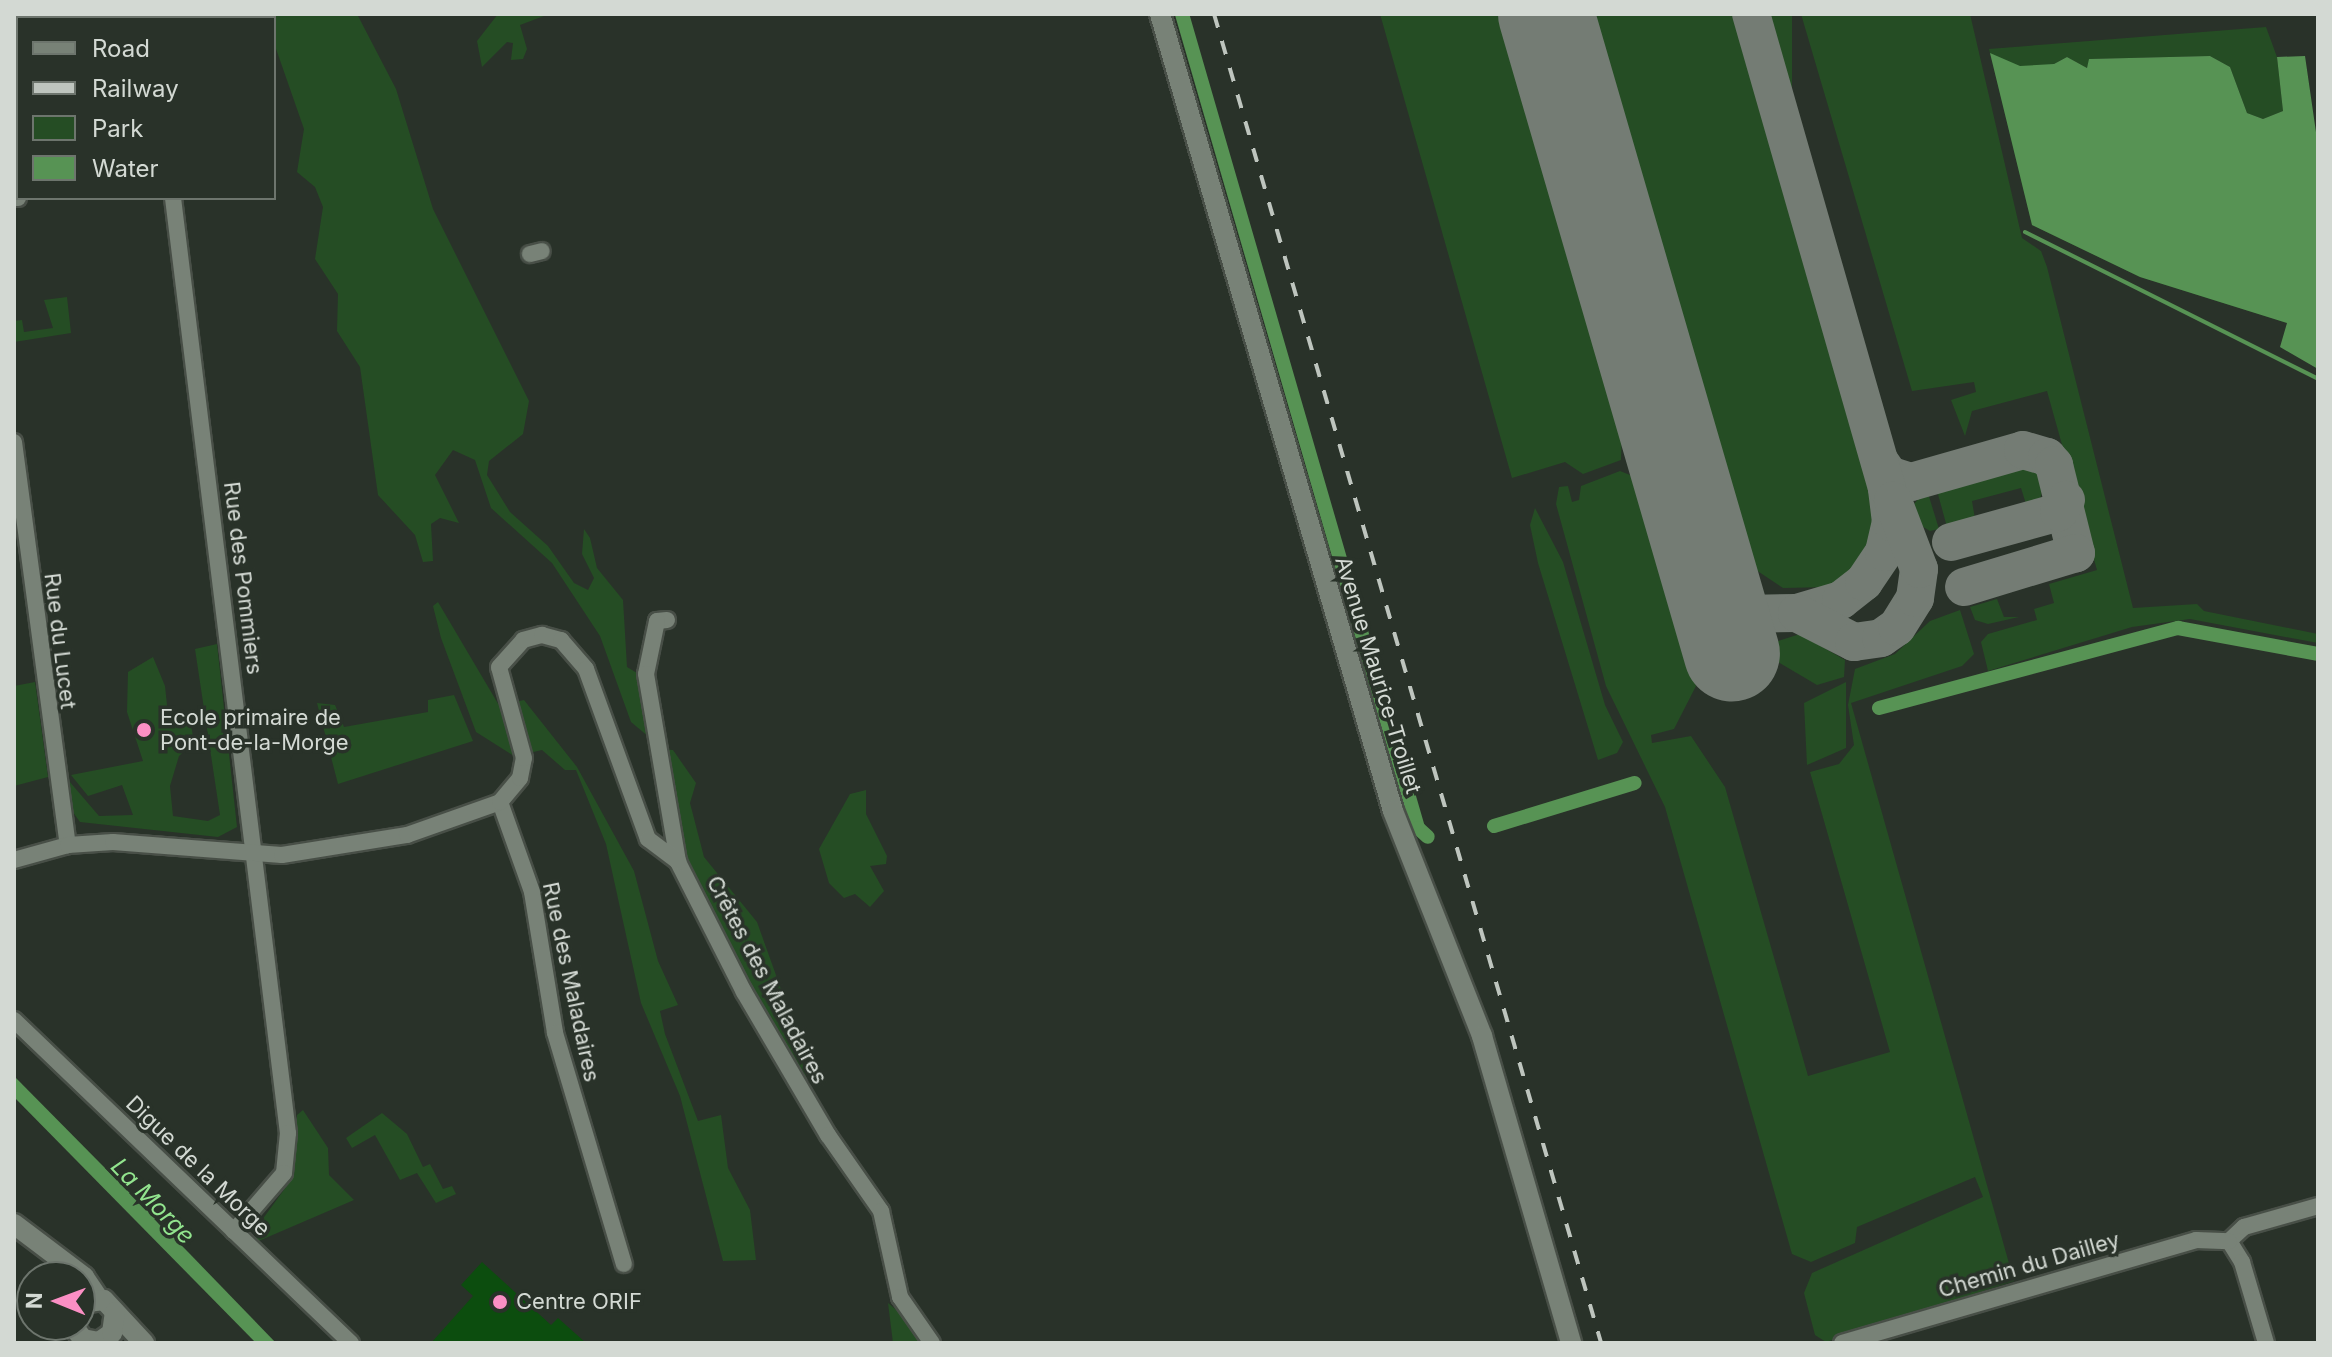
<!DOCTYPE html>
<html>
<head>
<meta charset="utf-8">
<style>
  body { margin:0 }
  #map { position:relative; width:2332px; height:1357px; overflow:hidden; background:#293229; font-family:Inter,sans-serif }
  div>[style] { position:absolute }
  [style*='--x'] { left:calc(var(--x)*1px); top:calc(var(--y)*1px); width:calc(var(--w)*1px); rotate:calc(var(--a)*1deg) }
  .green>* { inset:0; background:#254d24; transform-origin:0 0 }
  .water>* { inset:0; background:#579354 }
  .stream>* { height:4px; margin:-2px; padding:0 2px; transform-origin:2px; border-radius:2px; background:#579354 }
  .canal>* { height:14px; margin:-7px; padding:0 7px; transform-origin:7px; border-radius:7px; background:#579354 }
  .taxiway>* { height:38px; margin:-19px; padding:0 19px; transform-origin:19px; border-radius:19px; background:#747c74 }
  .runway>* { height:96px; margin:-48px; padding:0 48px; transform-origin:48px; border-radius:48px; background:#747c74 }
  .building>* { inset:0; background:#0c4d0e }
  .roads { filter:drop-shadow(2px 0 #484f47) drop-shadow(-2px 0 #484f47) drop-shadow(0 2px #484f47) drop-shadow(0 -2px #484f47) }
  .street>* { height:16px; margin:-8px; padding:0 8px; transform-origin:8px; border-radius:8px; background:#788277 }
  .secondary>* { height:20px; margin:-10px; padding:0 10px; transform-origin:10px; border-radius:10px; background:#788277 }
  .rail>* { height:4px; margin-top:-2px; transform-origin:0; background:repeating-linear-gradient(90deg,#bec5be 0 14px,transparent 0 28px) }
  .dots>* { width:22px; height:22px; translate:-50% -50%; box-sizing:border-box; border:4px solid #293229; border-radius:50% }
  span { translate:-50% -50%; white-space:nowrap; text-align:center; line-height:1.15; -webkit-text-stroke:7px #293229; paint-order:stroke }
  .street-label { font-size:22px; color:#d3d9d3 }
  .poi-label { font-size:22px; color:#d3d9d3 }
  .left { translate:0 -50%; text-align:left }
  .water-label { font-size:24px; color:#92e48e; font-style:italic }
  .frame { position:absolute; inset:0; border:16px solid #d3d9d3; pointer-events:none }
  .legend { position:absolute; left:16px; top:16px; width:260px; height:184px; box-sizing:border-box; background:#293229; border:2px solid #6d756d; margin:0; padding:10px 14px; list-style:none; font-size:24px; color:#d3d9d3 }
  .legend li { display:flex; align-items:center; gap:16px; height:40px }
  .legend b { width:40px; border:2px solid #6d756d }
  .north { position:absolute; left:16px; top:1261px; width:80px; height:80px; box-sizing:border-box; background:#293229; border:2px solid #6d756d; border-radius:50%; rotate:271deg; font-size:22px; font-weight:700; line-height:32px; text-align:center; color:#d3d9d3 }
  .north::after { content:''; display:block; margin:auto; width:28px; height:36px; background:#fb8fc4; clip-path:polygon(50% 0,100% 100%,50% 72%,0 100%) }
</style>
</head>
<body>
<div id="map">
  <div class="green">
    <div style="clip-path:polygon(240px 14px,357px 14px,396px 89px,433px 209px,529px 401px,523px 434px,489px 461px,487px 475px,510px 512px,548px 546px,574px 583px,588px 590px,594px 578px,582px 554px,584px 529px,590px 538px,597px 568px,623px 600px,627px 667px,642px 676px,655px 742px,631px 722px,600px 636px,552px 563px,491px 508px,475px 460px,453px 450px,435px 475px,459px 523px,440px 518px,431px 524px,433px 561px,423px 562px,415px 535px,378px 495px,360px 367px,337px 331px,338px 294px,315px 259px,323px 207px,315px 187px,297px 172px,304px 129px,274px 43px,274px 18px)"></div>
    <div style="clip-path:polygon(498px 14px,544px 16px,520px 25px,527px 49px,523px 59px,511px 60px,513px 43px,507px 42px,482px 67px,477px 41px)"></div>
    <div style="clip-path:polygon(1380px 14px,1502px 14px,1622px 431px,1621px 460px,1583px 474px,1565px 462px,1512px 478px)"></div>
    <div style="clip-path:polygon(1591px 14px,1734px 14px,1876px 504px,1878px 531px,1869px 556px,1829px 587px,1783px 588px,1750px 566px)"></div>
    <div style="left:1768px;top:14px;width:24px;height:468px"></div>
    <div style="clip-path:polygon(1801px 14px,1970px 14px,2022px 238px,2041px 251px,2047px 267px,2133px 608px,2197px 604px,2204px 611px,2318px 634px,2318px 643px,2190px 619px,2132px 627px,1988px 671px,1981px 642px,1988px 634px,2037px 620px,2034px 609px,2054px 603px,2049px 584px,2097px 570px,2047px 391px,1972px 411px,1965px 436px,1951px 400px,1976px 392px,1974px 382px,1912px 391px)"></div>
    <div style="clip-path:polygon(2266px 27px,2277px 57px,2283px 111px,2263px 119px,2247px 113px,2230px 67px,2210px 56px,2090px 59px,2087px 68px,2067px 57px,2054px 64px,2287px 323px,2140px 277px,2032px 225px,1989px 49px)"></div>
    <div style="clip-path:polygon(67px 297px,71px 333px,14px 342px,14px 321px,22px 320px,24px 332px,53px 328px,44px 300px)"></div>
    <div style="clip-path:polygon(2026px 461px,2047px 475px,2040px 499px,2026px 504px,2021px 488px,1972px 501px,1975px 519px,1947px 527px,1936px 487px)"></div>
    <div style="clip-path:polygon(1620px 471px,1635px 477px,1696px 686px,1674px 729px,1651px 735px,1652px 743px,1691px 736px,1725px 787px,1808px 1076px,1890px 1052px,1810px 772px,1839px 764px,1854px 745px,1848px 705px,1855px 669px,1895px 654px,1930px 621px,1960px 610px,1974px 654px,1962px 666px,1851px 703px,2014px 1281px,1826px 1342px,1815px 1335px,1804px 1293px,1812px 1273px,1983px 1197px,1975px 1177px,1857px 1227px,1855px 1243px,1811px 1262px,1792px 1254px,1665px 807px,1606px 686px,1556px 504px,1559px 487px,1568px 486px,1572px 502px,1579px 500px,1581px 486px)"></div>
    <div style="clip-path:polygon(1927px 490px,1939px 529px,1930px 531px,1915px 522px,1911px 507px)"></div>
    <div style="clip-path:polygon(1535px 508px,1563px 562px,1605px 705px,1623px 742px,1617px 753px,1598px 760px,1538px 563px,1530px 525px)"></div>
    <div style="clip-path:polygon(1997px 599px,2004px 617px,2019px 617px,1988px 624px,1975px 620px,1970px 607px)"></div>
    <div style="clip-path:polygon(438px 602px,500px 707px,514px 756px,476px 732px,441px 638px,433px 606px)"></div>
    <div style="clip-path:polygon(1800px 634px,1845px 660px,1844px 677px,1817px 685px,1778px 662px,1772px 643px)"></div>
    <div style="clip-path:polygon(217px 644px,237px 827px,218px 837px,80px 822px,70px 808px,69px 781px,99px 816px,133px 815px,122px 785px,88px 796px,71px 775px,143px 761px,127px 712px,128px 672px,153px 657px,165px 686px,169px 724px,191px 725px,194px 742px,179px 756px,170px 786px,173px 816px,208px 821px,220px 815px,195px 649px)"></div>
    <div style="clip-path:polygon(35px 682px,48px 777px,14px 786px,14px 686px)"></div>
    <div style="clip-path:polygon(1846px 682px,1846px 748px,1807px 765px,1804px 703px)"></div>
    <div style="clip-path:polygon(454px 695px,473px 741px,338px 784px,317px 703px,335px 705px,344px 727px,428px 712px,428px 700px)"></div>
    <div style="clip-path:polygon(524px 700px,577px 767px,634px 871px,658px 961px,678px 1005px,660px 1011px,665px 1034px,698px 1121px,721px 1115px,728px 1168px,750px 1210px,756px 1260px,723px 1261px,680px 1096px,641px 1003px,606px 844px,576px 770px,565px 770px,542px 750px,529px 753px,510px 703px)"></div>
    <div style="clip-path:polygon(661px 749px,673px 750px,696px 783px,690px 803px,704px 857px,757px 922px,796px 1031px,812px 1104px,682px 863px)"></div>
    <div style="clip-path:polygon(866px 790px,866px 814px,887px 856px,886px 864px,870px 866px,884px 891px,870px 907px,855px 894px,844px 898px,829px 883px,819px 849px,850px 794px)"></div>
    <div style="clip-path:polygon(303px 1110px,328px 1148px,329px 1175px,354px 1200px,254px 1243px,259px 1224px,294px 1176px,297px 1115px)"></div>
    <div style="clip-path:polygon(382px 1113px,407px 1134px,423px 1167px,430px 1164px,443px 1189px,452px 1186px,456px 1194px,436px 1203px,417px 1173px,400px 1180px,375px 1135px,352px 1148px,346px 1138px)"></div>
    <div style="clip-path:polygon(888px 1303px,905px 1317px,922px 1343px,893px 1343px)"></div>
  </div>
  <div class="water">
    <div style="clip-path:polygon(1990px 53px,2020px 66px,2054px 64px,2067px 57px,2087px 68px,2089px 59px,2210px 56px,2230px 67px,2247px 113px,2263px 119px,2283px 111px,2277px 57px,2305px 56px,2318px 146px,2318px 369px,2280px 347px,2287px 323px,2140px 277px,2032px 225px)"></div>
    <div style="clip-path:polygon(14px 1076px,189px 1253px,276px 1343px,256px 1343px,15px 1098px)"></div>
  </div>
  <div class="stream">
    <div style="--x:2025;--y:232;--w:328;--a:26.6"></div>
  </div>
  <div class="canal">
    <div style="--x:1182;--y:14;--w:848;--a:73.83"></div>
    <div style="--x:1418;--y:828;--w:13;--a:42"></div>
    <div style="--x:1879;--y:708;--w:310;--a:-15"></div>
    <div style="--x:2178;--y:628;--w:142;--a:10.5"></div>
    <div style="--x:1494;--y:826;--w:147;--a:-17"></div>
  </div>
  <div class="taxiway">
    <div style="--x:1880;--y:462;--w:16;--a:55"></div>
    <div style="--x:1889;--y:475;--w:23;--a:18"></div>
    <div style="--x:1911;--y:482;--w:116;--a:-15.9"></div>
    <div style="--x:2023;--y:450;--w:25;--a:16"></div>
    <div style="--x:2047;--y:457;--w:11;--a:49"></div>
    <div style="--x:2054;--y:465;--w:91;--a:76"></div>
    <div style="--x:2076;--y:553;--w:117;--a:163.1"></div>
    <div style="--x:1951;--y:542;--w:112;--a:-15.5"></div>
    <div style="--x:2059;--y:512;--w:14;--a:-60"></div>
    <div style="--x:1707;--y:570;--w:32;--a:60"></div>
    <div style="--x:1723;--y:598;--w:26;--a:37"></div>
    <div style="--x:1744;--y:614;--w:53;--a:-1.1"></div>
    <div style="--x:1797;--y:613;--w:46;--a:-16.5"></div>
    <div style="--x:1841;--y:600;--w:29;--a:-38"></div>
    <div style="--x:1864;--y:582;--w:36;--a:-56"></div>
    <div style="--x:1884;--y:552;--w:31;--a:-77"></div>
    <div style="--x:1891;--y:522;--w:34;--a:-97"></div>
    <div style="--x:1887;--y:488;--w:493;--a:-106"></div>
    <div style="--x:1797;--y:613;--w:64;--a:27"></div>
    <div style="--x:1854;--y:642;--w:27;--a:-8"></div>
    <div style="--x:1881;--y:638;--w:19;--a:-35"></div>
    <div style="--x:1897;--y:627;--w:34;--a:-58"></div>
    <div style="--x:1915;--y:598;--w:29;--a:-82"></div>
    <div style="--x:1919;--y:569;--w:73;--a:-110.9"></div>
  </div>
  <div class="runway">
    <div style="--x:1546;--y:14;--w:666;--a:73.79"></div>
  </div>
  <div class="building">
    <div style="clip-path:polygon(482px 1262px,551px 1325px,558px 1318px,586px 1343px,431px 1343px,473px 1296px,461px 1285px)"></div>
  </div>
  <div class="roads">
    <div class="street">
      <div style="--x:14;--y:198;--w:4;--a:0"></div>
      <div style="--x:173;--y:198;--w:942;--a:82.99"></div>
      <div style="--x:288;--y:1133;--w:40;--a:95.7"></div>
      <div style="--x:284;--y:1173;--w:77;--a:130.8"></div>
      <div style="--x:530;--y:254;--w:12;--a:-14"></div>
      <div style="--x:14;--y:442;--w:407;--a:82.4"></div>
      <div style="--x:667;--y:620;--w:10;--a:174"></div>
      <div style="--x:657;--y:621;--w:54;--a:101.7"></div>
      <div style="--x:646;--y:674;--w:191;--a:80.3"></div>
      <div style="--x:678;--y:862;--w:146;--a:63.1"></div>
      <div style="--x:744;--y:992;--w:166;--a:59.6"></div>
      <div style="--x:828;--y:1135;--w:93;--a:55.1"></div>
      <div style="--x:881;--y:1211;--w:88;--a:77.5"></div>
      <div style="--x:900;--y:1297;--w:56;--a:55.2"></div>
      <div style="--x:500;--y:802;--w:96;--a:70.4"></div>
      <div style="--x:532;--y:892;--w:143;--a:80.7"></div>
      <div style="--x:555;--y:1033;--w:241;--a:73.4"></div>
      <div style="--x:14;--y:860;--w:56;--a:-15.5"></div>
      <div style="--x:68;--y:845;--w:45;--a:-3.8"></div>
      <div style="--x:113;--y:842;--w:169;--a:4.4"></div>
      <div style="--x:282;--y:855;--w:127;--a:-9.1"></div>
      <div style="--x:407;--y:835;--w:99;--a:-19.5"></div>
      <div style="--x:500;--y:802;--w:31;--a:-50"></div>
      <div style="--x:520;--y:778;--w:20;--a:-79"></div>
      <div style="--x:524;--y:758;--w:94;--a:-105.4"></div>
      <div style="--x:499;--y:667;--w:36;--a:-48"></div>
      <div style="--x:523;--y:640;--w:20;--a:-15"></div>
      <div style="--x:542;--y:635;--w:20;--a:15"></div>
      <div style="--x:561;--y:640;--w:38;--a:49"></div>
      <div style="--x:586;--y:669;--w:181;--a:70"></div>
      <div style="--x:648;--y:839;--w:38;--a:37"></div>
      <div style="--x:14;--y:1020;--w:467;--a:43.8"></div>
      <div style="--x:2229;--y:1241;--w:25;--a:58"></div>
      <div style="--x:2242;--y:1262;--w:84;--a:73.5"></div>
      <div style="--x:2229;--y:1241;--w:21;--a:-43"></div>
      <div style="--x:2244;--y:1227;--w:77;--a:-15.8"></div>
      <div style="--x:1842;--y:1343;--w:369;--a:-16.2"></div>
      <div style="--x:2196;--y:1240;--w:33;--a:2"></div>
    </div>
    <div class="secondary">
      <div style="--x:1160;--y:14;--w:830;--a:73.7"></div>
      <div style="--x:1393;--y:811;--w:242;--a:68.4"></div>
      <div style="--x:1482;--y:1036;--w:320;--a:73.8"></div>
      <div style="--x:14;--y:1224;--w:88;--a:37.1"></div>
      <div style="--x:84;--y:1277;--w:25;--a:56"></div>
      <div style="--x:80;--y:1303;--w:24;--a:-7"></div>
      <div style="--x:104;--y:1300;--w:59;--a:47.1"></div>
      <div style="--x:72;--y:1325;--w:18;--a:52"></div>
      <div style="--x:83;--y:1339;--w:16;--a:11"></div>
      <div style="--x:99;--y:1342;--w:16;--a:-35"></div>
      <div style="--x:112;--y:1333;--w:21;--a:-82"></div>
    </div>
  </div>
  <div class="rail">
    <div style="--x:1214;--y:14;--w:1384;--a:73.76"></div>
  </div>
  <div class="dots">
    <div style="left:144px;top:730px;background:#fb8fc4"></div>
    <div style="left:500px;top:1302px;background:#fb8fc4"></div>
  </div>
  <div class="street-label">
    <span style="left:243px;top:578px;rotate:83deg">Rue des Pommiers</span>
    <span style="left:60px;top:641px;rotate:83deg">Rue du Lucet</span>
    <span style="left:1378px;top:675px;rotate:73deg">Avenue Maurice-Troillet</span>
    <span style="left:767px;top:980px;rotate:62deg">Crêtes des Maladaires</span>
    <span style="left:571px;top:982px;rotate:78deg">Rue des Maladaires</span>
    <span style="left:198px;top:1166px;rotate:44deg">Digue de la Morge</span>
    <span style="left:2029px;top:1265px;rotate:-16deg">Chemin du Dailley</span>
  </div>
  <div class="poi-label">
    <span class="left" style="left:160px;top:730px">Ecole primaire de<br>Pont-de-la-Morge</span>
    <span class="left" style="left:516px;top:1302px">Centre ORIF</span>
  </div>
  <div class="water-label">
    <span style="left:153px;top:1201px;rotate:46deg">La Morge</span>
  </div>
  <div class="frame"></div>
  <ul class="legend">
  <li><b style="height:10px;background:#788277"></b>Road</li>
  <li><b style="height:10px;background:#bec5be"></b>Railway</li>
  <li><b style="height:22px;background:#254d24"></b>Park</li>
  <li><b style="height:22px;background:#579354"></b>Water</li>
  </ul>
  <div class="north">N</div>
</div>
</body>
</html>
